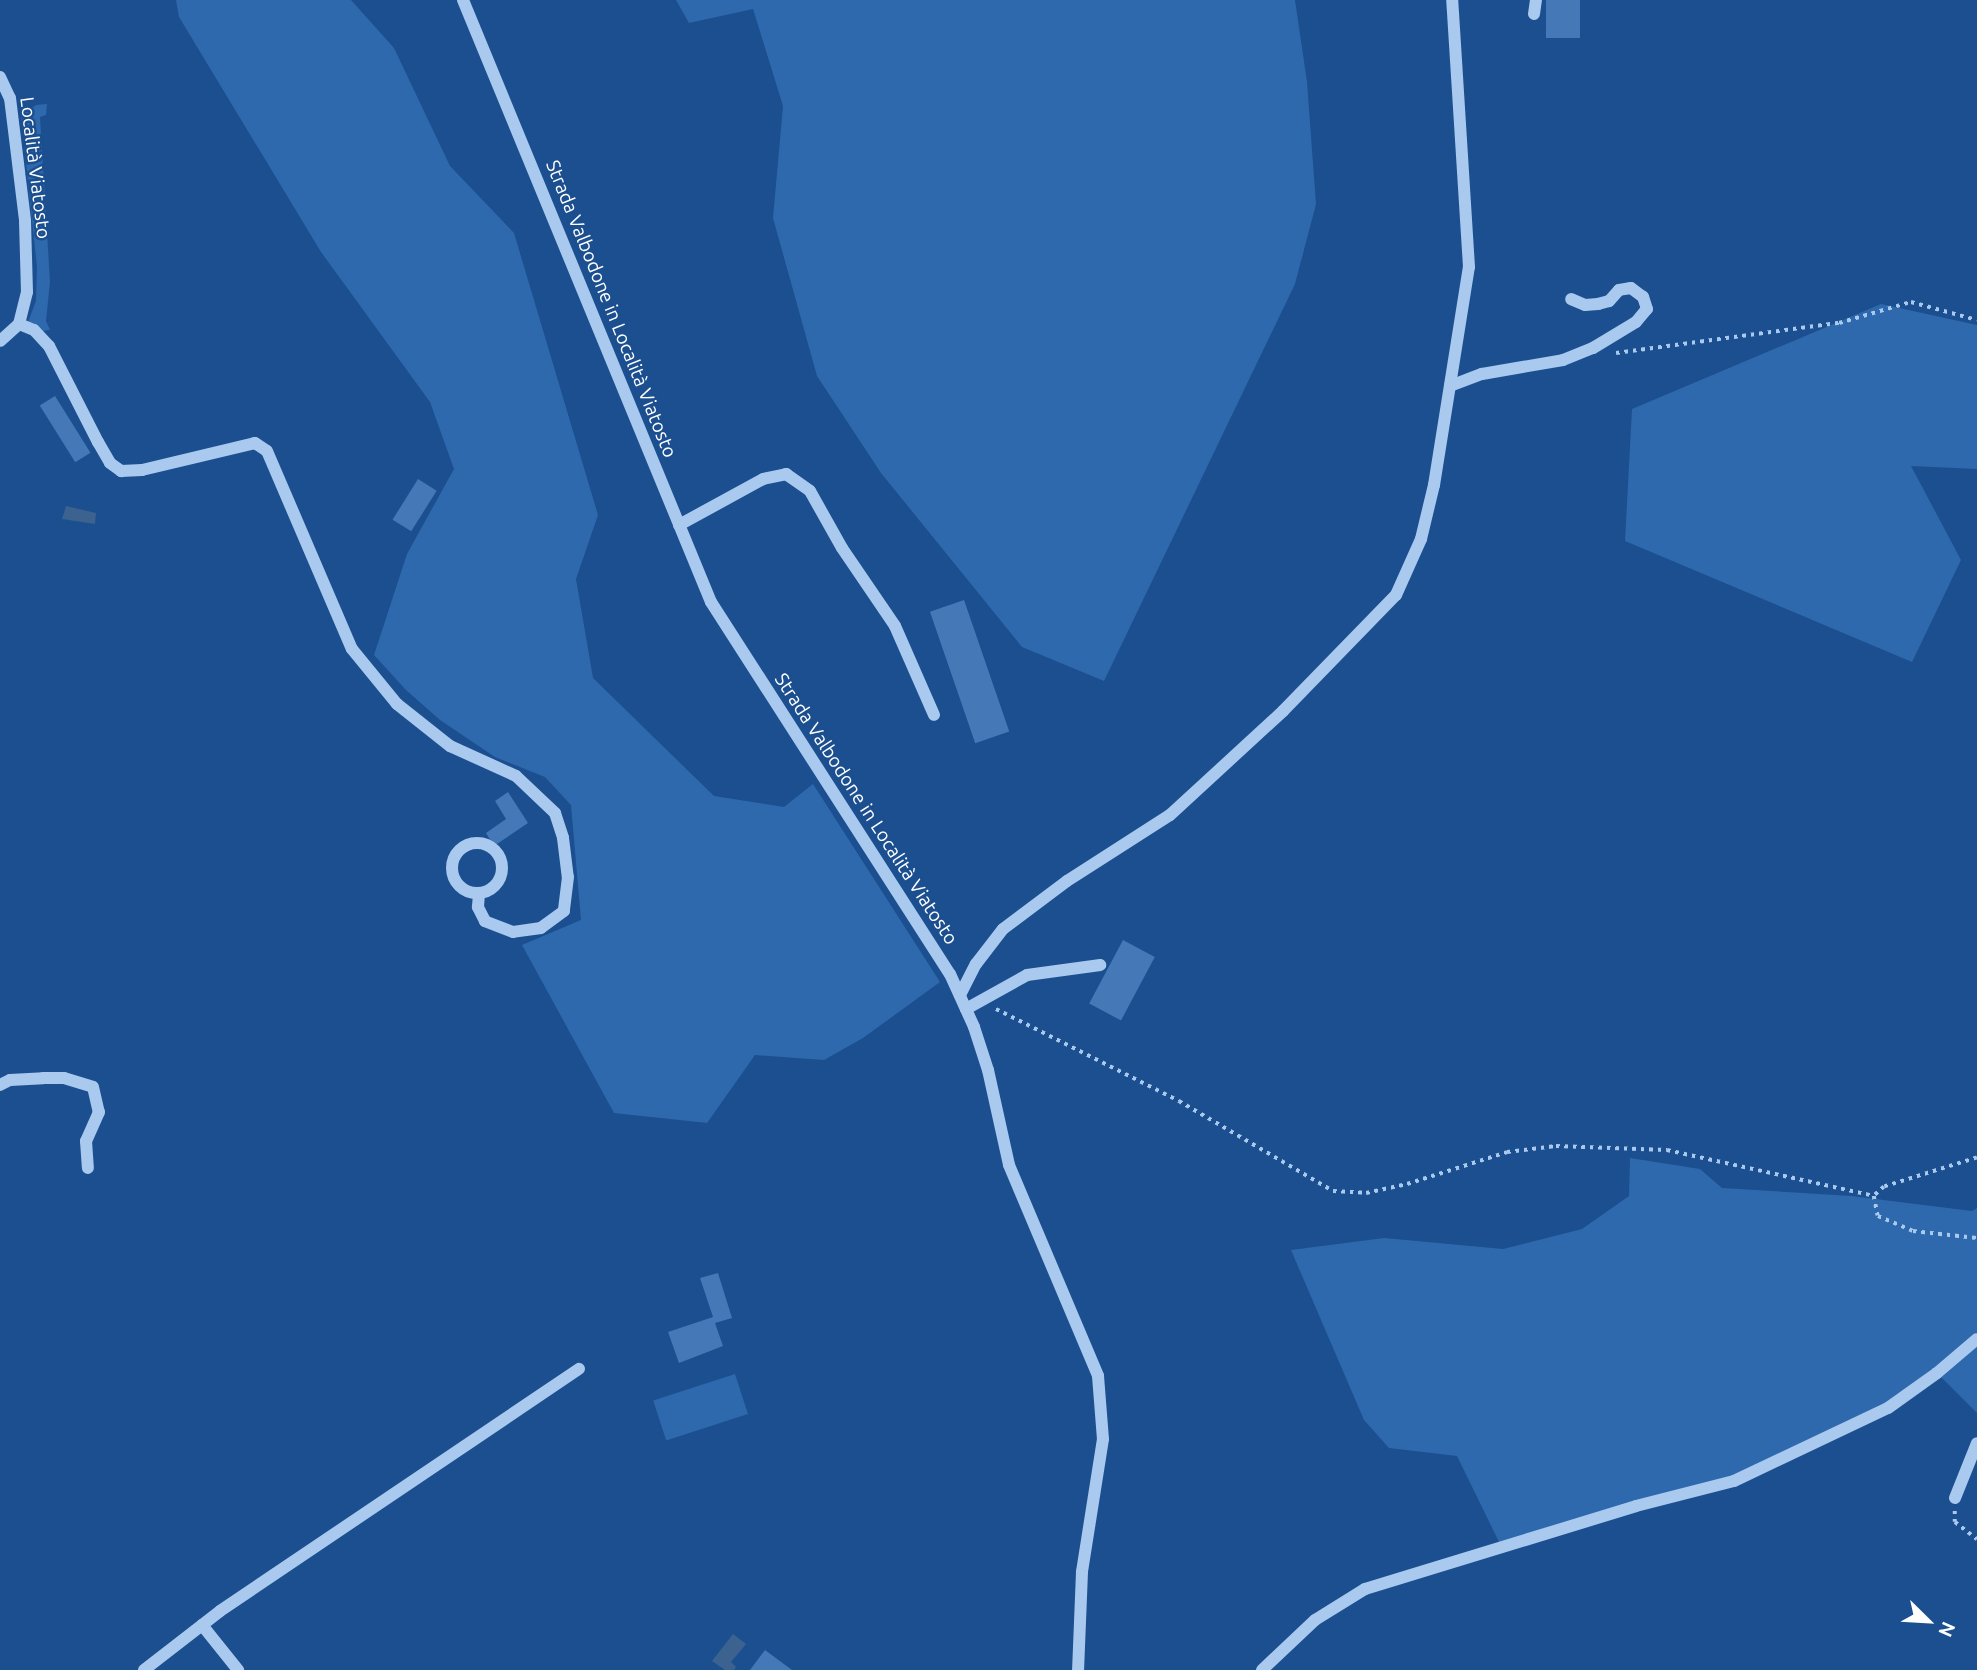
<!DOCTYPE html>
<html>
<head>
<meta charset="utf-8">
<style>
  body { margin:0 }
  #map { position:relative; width:1977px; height:1670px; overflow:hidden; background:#1b4f8f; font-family:Ubuntu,sans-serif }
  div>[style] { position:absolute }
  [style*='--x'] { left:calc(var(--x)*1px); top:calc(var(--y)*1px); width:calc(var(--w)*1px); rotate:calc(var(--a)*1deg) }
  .green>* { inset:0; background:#2e69ad; transform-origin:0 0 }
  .water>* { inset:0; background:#3c6290 }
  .building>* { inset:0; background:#4478b7; transform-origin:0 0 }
  .path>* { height:3.5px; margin-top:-1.75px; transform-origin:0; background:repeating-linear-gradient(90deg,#a9c9ee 0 3.5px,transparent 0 8.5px) }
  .minor>* { height:12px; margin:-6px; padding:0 6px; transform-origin:6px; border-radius:6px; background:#a9c9ee }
  .minor>.ring { margin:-6px; padding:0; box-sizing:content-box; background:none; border:12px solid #a9c9ee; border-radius:50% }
  span { translate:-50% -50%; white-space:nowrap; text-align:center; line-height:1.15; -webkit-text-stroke:5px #1b4f8f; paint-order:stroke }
  .street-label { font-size:19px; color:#fff }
  .north { position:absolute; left:1893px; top:1586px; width:70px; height:70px; -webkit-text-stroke:5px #1b4f8f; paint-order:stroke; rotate:114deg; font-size:19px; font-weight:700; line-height:28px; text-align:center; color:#fff }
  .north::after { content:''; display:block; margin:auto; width:24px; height:32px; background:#fff; clip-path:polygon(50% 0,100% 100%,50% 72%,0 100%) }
</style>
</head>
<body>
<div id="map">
  <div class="green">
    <div style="clip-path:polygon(176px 0,351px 0,394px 48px,450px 166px,514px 233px,598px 515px,576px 579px,593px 678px,714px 796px,784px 807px,813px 784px,940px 982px,863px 1038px,824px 1060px,755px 1055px,707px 1123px,614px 1113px,522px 945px,581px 920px,571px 805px,545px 777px,495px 757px,440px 720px,406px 690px,374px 655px,407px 554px,454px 469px,430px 402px,321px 252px,179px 17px)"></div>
    <div style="clip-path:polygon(676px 0,1295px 0,1307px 82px,1316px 204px,1295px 284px,1104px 681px,1022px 647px,881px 473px,817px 376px,773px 218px,783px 106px,753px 9px,689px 23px)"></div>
    <div style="clip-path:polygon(47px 104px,46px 115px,40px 117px,50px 282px,46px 321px,50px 330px,42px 331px,28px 322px,36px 301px,37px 267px,21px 115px,36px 105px)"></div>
    <div style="clip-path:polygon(1881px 304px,1977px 325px,1977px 469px,1911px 466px,1961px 560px,1912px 662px,1625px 541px,1632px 409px)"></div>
    <div style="clip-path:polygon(1630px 1158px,1700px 1169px,1722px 1188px,1851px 1196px,1972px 1211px,1977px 1208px,1977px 1413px,1937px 1373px,1888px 1408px,1734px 1481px,1501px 1546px,1457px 1456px,1389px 1448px,1364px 1420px,1291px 1250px,1384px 1238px,1503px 1249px,1582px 1229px,1629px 1196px)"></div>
    <div style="left:735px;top:1374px;width:42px;height:86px;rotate:72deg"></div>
  </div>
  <div class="water">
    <div style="clip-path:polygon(66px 506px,96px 513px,95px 524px,62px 519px)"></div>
    <div style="clip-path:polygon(733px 1634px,746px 1644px,731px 1662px,736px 1667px,734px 1670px,725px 1670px,712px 1661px)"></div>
  </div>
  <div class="building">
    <div style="left:1546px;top:0;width:34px;height:38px"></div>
    <div style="left:55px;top:396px;width:67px;height:18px;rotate:58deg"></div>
    <div style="left:418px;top:479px;width:22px;height:48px;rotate:32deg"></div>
    <div style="left:964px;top:600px;width:139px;height:36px;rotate:71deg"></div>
    <div style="clip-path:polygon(508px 792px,528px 823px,494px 846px,486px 833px,506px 819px,495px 801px)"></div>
    <div style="left:1123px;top:940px;width:36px;height:72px;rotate:28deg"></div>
    <div style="clip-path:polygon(718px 1273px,732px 1318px,715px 1323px,723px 1346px,679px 1363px,668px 1332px,713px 1317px,700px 1278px)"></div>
    <div style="clip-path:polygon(765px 1650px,792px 1670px,750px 1670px)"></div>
  </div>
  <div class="path">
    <div style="--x:1616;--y:353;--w:225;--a:-7.7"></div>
    <div style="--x:1839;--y:323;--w:75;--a:-16.3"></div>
    <div style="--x:1911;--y:302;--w:68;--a:15.3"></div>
    <div style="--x:996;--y:1009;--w:205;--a:26.7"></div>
    <div style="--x:1179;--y:1101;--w:178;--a:30.3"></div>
    <div style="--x:1333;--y:1191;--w:33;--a:3"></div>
    <div style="--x:1366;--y:1193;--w:42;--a:-12.4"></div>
    <div style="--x:1407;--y:1184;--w:105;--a:-17.7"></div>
    <div style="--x:1507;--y:1152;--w:49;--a:-7"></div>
    <div style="--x:1556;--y:1146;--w:111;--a:2.1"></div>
    <div style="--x:1667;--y:1150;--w:212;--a:12.5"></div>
    <div style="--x:1977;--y:1158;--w:97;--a:162.7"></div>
    <div style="--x:1884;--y:1187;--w:13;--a:138"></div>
    <div style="--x:1874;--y:1196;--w:20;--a:79"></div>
    <div style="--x:1878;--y:1216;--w:38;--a:23"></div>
    <div style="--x:1913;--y:1231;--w:64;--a:6.2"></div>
    <div style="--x:1955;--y:1511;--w:11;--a:90"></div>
    <div style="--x:1955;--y:1522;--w:28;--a:38"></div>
  </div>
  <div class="minor">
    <div style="--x:463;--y:0;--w:651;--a:67.61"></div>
    <div style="--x:711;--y:602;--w:442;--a:57.3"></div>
    <div style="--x:950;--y:974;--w:58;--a:65.6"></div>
    <div style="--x:974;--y:1027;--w:45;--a:72"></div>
    <div style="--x:988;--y:1070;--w:97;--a:77.5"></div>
    <div style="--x:1009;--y:1165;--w:229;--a:67.1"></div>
    <div style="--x:1098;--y:1376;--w:63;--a:85.5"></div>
    <div style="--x:1103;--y:1439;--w:135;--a:99"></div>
    <div style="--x:1082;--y:1572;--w:98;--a:92.3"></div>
    <div style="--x:1534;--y:14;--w:14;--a:-82"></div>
    <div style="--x:0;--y:77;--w:23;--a:65"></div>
    <div style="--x:10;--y:98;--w:124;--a:83"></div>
    <div style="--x:25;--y:221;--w:71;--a:88.4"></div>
    <div style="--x:27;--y:292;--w:33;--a:104"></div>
    <div style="--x:19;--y:324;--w:25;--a:138"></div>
    <div style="--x:19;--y:324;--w:16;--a:22"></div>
    <div style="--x:34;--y:330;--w:22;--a:47"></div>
    <div style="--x:49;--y:346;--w:108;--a:63"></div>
    <div style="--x:98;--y:442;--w:24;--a:60"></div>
    <div style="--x:110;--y:463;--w:14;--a:36"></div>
    <div style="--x:121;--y:471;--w:21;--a:-3"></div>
    <div style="--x:142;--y:470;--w:116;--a:-13.4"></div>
    <div style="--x:255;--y:443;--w:14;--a:34"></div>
    <div style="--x:267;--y:451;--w:215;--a:66.8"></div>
    <div style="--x:352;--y:649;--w:71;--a:50.7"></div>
    <div style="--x:397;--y:704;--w:68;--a:38.4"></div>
    <div style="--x:450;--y:746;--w:72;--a:24.4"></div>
    <div style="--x:516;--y:776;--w:54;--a:43.5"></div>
    <div style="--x:555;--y:813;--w:26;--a:72"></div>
    <div style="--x:563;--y:838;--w:39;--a:83"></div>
    <div style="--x:568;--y:877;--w:34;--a:97"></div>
    <div style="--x:564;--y:911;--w:29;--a:144"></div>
    <div style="--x:541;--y:928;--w:28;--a:172"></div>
    <div style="--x:513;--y:932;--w:30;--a:-159"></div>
    <div style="--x:485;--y:921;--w:16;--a:-117"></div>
    <div style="--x:478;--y:907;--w:13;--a:-86"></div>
    <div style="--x:1450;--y:386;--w:34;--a:-21"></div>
    <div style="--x:1482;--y:374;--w:82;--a:-9.8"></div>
    <div style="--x:1563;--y:360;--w:32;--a:-22"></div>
    <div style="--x:1593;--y:348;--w:50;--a:-31.2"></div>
    <div style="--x:1636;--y:322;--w:17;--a:-50"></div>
    <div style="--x:1647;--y:309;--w:13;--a:-108"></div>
    <div style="--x:1643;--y:297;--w:15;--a:-143"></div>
    <div style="--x:1631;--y:288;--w:12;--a:171"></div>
    <div style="--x:1619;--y:290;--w:15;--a:132"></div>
    <div style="--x:1609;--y:301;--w:11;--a:165"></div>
    <div style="--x:1598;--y:304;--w:13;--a:176"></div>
    <div style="--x:1585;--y:305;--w:15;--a:-157"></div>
    <div style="--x:679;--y:525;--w:96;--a:-28.7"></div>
    <div style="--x:763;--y:479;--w:24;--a:-12"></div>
    <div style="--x:786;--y:474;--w:29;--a:35"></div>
    <div style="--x:810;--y:491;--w:65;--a:60.7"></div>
    <div style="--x:842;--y:548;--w:94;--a:55.8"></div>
    <div style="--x:895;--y:626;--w:97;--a:66.3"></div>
    <div class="ring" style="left:452px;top:843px;width:38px;height:38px"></div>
    <div style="--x:960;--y:995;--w:35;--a:-63"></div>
    <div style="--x:976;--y:964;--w:44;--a:-52.4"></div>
    <div style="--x:1003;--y:929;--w:80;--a:-36.9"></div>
    <div style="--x:1067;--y:881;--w:122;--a:-32.7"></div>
    <div style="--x:1170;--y:815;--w:154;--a:-42.6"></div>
    <div style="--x:1283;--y:711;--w:162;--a:-45.8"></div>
    <div style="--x:1396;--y:595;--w:61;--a:-65.9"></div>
    <div style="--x:1421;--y:539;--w:56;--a:-76.5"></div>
    <div style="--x:1434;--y:485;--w:221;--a:-80.9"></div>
    <div style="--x:1469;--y:267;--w:268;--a:-93.6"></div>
    <div style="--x:966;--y:1009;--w:70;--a:-29.1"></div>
    <div style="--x:1027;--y:975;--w:74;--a:-7.8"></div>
    <div style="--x:0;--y:1085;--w:11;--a:-27"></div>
    <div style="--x:10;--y:1080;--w:33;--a:-3"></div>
    <div style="--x:43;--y:1078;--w:21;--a:0"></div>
    <div style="--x:64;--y:1078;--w:30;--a:17"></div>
    <div style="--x:93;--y:1087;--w:26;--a:77"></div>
    <div style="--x:99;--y:1112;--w:32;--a:114"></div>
    <div style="--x:86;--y:1141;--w:27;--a:86"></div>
    <div style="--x:1955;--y:1498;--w:59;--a:-68.2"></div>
    <div style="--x:202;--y:1625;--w:58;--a:51.3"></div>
    <div style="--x:144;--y:1670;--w:96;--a:-37.8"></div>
    <div style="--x:220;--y:1611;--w:433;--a:-34"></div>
    <div style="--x:1262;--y:1670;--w:73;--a:-43.3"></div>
    <div style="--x:1315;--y:1620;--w:59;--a:-31.8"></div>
    <div style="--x:1365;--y:1589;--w:283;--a:-17"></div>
    <div style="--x:1636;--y:1506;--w:101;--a:-14.3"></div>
    <div style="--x:1734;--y:1481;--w:170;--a:-25.4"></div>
    <div style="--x:1888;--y:1408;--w:60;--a:-35.5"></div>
    <div style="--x:1937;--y:1373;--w:52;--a:-40.4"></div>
  </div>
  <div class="street-label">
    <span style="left:35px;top:168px;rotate:83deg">Località Viatosto</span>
    <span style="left:611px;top:309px;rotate:68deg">Strada Valbodone in Località Viatosto</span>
    <span style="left:866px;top:809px;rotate:57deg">Strada Valbodone in Località Viatosto</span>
  </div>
  <div class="north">N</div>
</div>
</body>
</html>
